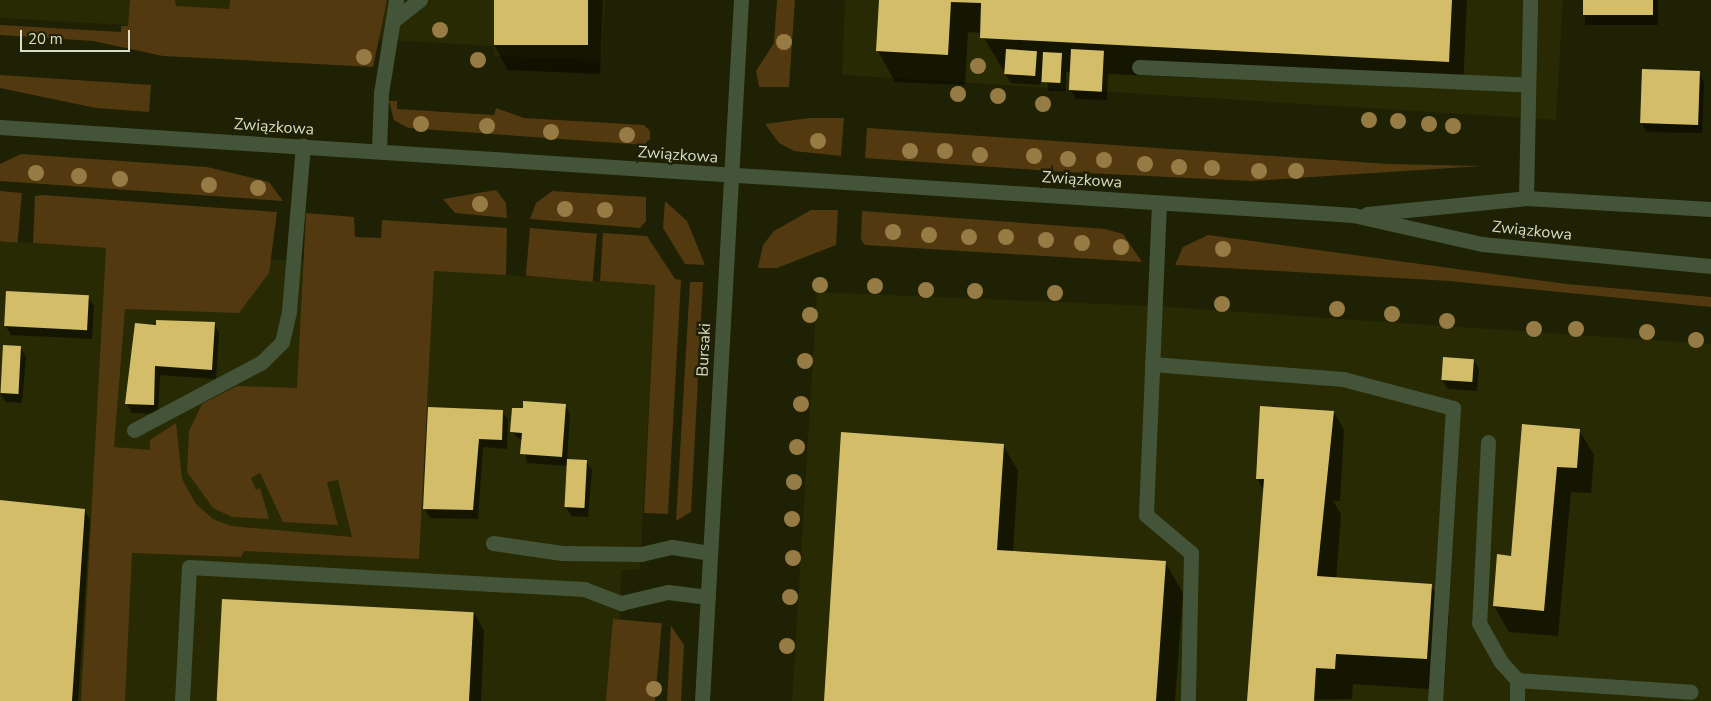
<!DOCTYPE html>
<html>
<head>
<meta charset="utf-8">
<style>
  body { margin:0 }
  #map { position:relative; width:1711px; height:701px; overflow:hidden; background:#1e2103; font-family:"Nunito Sans",sans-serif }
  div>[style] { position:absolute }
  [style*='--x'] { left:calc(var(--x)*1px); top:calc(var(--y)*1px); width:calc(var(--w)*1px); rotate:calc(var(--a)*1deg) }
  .built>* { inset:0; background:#272a02 }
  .green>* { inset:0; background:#53390f; transform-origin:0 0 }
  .shadow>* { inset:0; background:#0007; transform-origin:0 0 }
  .building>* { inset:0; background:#d4bd69; transform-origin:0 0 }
  .minor>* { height:15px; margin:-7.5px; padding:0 7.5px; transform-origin:7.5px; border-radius:7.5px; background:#445438 }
  .trees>* { width:16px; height:16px; margin:-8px; border-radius:50%; background:#977b44 }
  span { translate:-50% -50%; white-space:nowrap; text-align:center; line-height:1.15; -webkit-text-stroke:5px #1e2103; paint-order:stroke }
  .street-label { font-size:16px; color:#dbddcb }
  .scale { position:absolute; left:20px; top:30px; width:110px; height:22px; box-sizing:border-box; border:2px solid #dbddcb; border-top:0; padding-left:6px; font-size:15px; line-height:18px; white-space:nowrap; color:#dbddcb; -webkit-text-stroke:4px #1e2103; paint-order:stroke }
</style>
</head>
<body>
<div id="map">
  <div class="built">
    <div style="clip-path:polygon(0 0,605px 0,601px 60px,494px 56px,493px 46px,0 18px)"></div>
    <div style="clip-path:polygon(845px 0,1563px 0,1556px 120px,842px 75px)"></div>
    <div style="clip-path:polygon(0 241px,655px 285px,640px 569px,621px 570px,619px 701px,0 701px)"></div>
    <div style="clip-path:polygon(817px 292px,1154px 306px,1711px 344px,1711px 701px,792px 701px)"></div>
  </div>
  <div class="green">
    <div style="clip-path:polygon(130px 0,175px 0,176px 6px,229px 9px,230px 0,387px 0,373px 67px,163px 56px,93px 41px,0 35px,0 25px,121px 32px,121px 26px,128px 26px)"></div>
    <div style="clip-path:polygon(777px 0,795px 0,789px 87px,759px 87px,756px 71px,774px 43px)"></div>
    <div style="clip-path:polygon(0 75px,151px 85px,149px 112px,96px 108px,0 88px)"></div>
    <div style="clip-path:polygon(389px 101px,397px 101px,397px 109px,494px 115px,496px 108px,524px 118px,644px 125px,650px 131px,650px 140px,645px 145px,408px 128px,394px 120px)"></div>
    <div style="clip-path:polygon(809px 118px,844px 118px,841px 156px,794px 151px,779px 143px,765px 124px)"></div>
    <div style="clip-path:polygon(867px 128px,1389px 164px,1482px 166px,1251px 181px,1065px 172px,865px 158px)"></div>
    <div style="clip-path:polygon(21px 154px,207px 167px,269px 182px,283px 201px,0 181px,0 164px)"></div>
    <div style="clip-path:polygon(496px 190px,506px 203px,507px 218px,455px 213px,443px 199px)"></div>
    <div style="left:0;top:191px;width:22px;height:50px;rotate:5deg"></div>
    <div style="clip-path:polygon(552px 191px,646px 197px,646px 221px,640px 228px,530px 219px,536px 203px)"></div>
    <div style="clip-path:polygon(43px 195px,277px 212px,269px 273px,239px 313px,125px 309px,114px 447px,150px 450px,150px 440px,176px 423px,182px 479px,196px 504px,213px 519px,231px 526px,352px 537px,338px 480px,327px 482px,338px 525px,283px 522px,260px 473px,251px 478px,256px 490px,260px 488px,269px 519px,232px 517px,213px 508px,187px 472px,189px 431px,202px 404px,237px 386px,297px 388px,306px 213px,354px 217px,355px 237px,381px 238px,382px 220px,507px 228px,506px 275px,434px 271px,419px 559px,244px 551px,241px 557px,132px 553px,125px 701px,81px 701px,106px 248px,33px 243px,35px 196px)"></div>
    <div style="clip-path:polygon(665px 201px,687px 221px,705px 265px,685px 264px,663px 228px)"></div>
    <div style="clip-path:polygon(811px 210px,838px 210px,836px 245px,777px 268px,758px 268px,763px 245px,774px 231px)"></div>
    <div style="clip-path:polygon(862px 211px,1105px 229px,1123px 234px,1142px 262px,865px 245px,861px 240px)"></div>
    <div style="left:530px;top:228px;width:67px;height:48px;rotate:5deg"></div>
    <div style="clip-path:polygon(603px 233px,647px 236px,675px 279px,681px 280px,668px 514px,644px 513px,655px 285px,600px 281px)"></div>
    <div style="clip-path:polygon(1208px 235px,1567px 284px,1711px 297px,1711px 307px,1449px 281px,1175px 265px,1183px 247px)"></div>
    <div style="clip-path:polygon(690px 282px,703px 282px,691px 512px,676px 521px)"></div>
    <div style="left:613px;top:619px;width:49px;height:82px;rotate:5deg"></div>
    <div style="clip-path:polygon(671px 626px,684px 645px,681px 701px,667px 701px)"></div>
  </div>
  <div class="shadow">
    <div style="clip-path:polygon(496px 0,603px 0,600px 74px,508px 70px,494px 45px)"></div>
    <div style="clip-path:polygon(880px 0,1467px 0,1463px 87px,1198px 73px,1198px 78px,1108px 74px,1107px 100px,1076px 99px,1070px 89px,1071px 72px,1066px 72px,1066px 91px,1049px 91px,1044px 71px,1040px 85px,1011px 83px,981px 33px,968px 32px,965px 85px,895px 82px,878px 51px)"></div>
    <div style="left:1585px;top:0;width:73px;height:25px"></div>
    <div style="clip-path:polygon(1699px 73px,1704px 82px,1702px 133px,1647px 132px,1641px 122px)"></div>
    <div style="clip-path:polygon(88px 297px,94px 306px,92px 339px,11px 335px,5px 325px)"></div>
    <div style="clip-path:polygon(214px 323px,219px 333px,216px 379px,160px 375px,158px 414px,132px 413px,127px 404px,136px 324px)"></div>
    <div style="clip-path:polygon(20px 348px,26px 357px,22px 403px,6px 402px,0 393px)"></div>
    <div style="clip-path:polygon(1474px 360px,1479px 370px,1477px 391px,1448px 389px,1442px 380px)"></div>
    <div style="clip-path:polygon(565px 405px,570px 414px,567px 461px,586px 461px,592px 470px,588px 517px,571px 516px,566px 507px,568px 466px,527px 463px,522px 441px,512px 432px)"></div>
    <div style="clip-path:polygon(429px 408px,502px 411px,508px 420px,507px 449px,483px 447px,478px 519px,430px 518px,424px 508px)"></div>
    <div style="clip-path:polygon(1334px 412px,1344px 430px,1340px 501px,1333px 501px,1341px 514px,1336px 579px,1431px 586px,1449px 616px,1444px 690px,1353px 684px,1352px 699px,1249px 701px,1264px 491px,1257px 479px)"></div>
    <div style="clip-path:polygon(1523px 425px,1579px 430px,1594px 455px,1591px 493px,1571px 492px,1558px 636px,1509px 632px,1494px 606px,1512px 557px)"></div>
    <div style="clip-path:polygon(1003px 445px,1018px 471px,1013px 552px,1165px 562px,1183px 593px,1175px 701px,825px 701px)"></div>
    <div style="clip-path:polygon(0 502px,85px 511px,90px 520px,78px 701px,0 701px)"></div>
    <div style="clip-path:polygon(474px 612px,484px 631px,481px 701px,218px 701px)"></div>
  </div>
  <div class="building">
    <div style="left:494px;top:0;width:94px;height:45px"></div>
    <div style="clip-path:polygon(879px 0,1452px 0,1449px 62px,980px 38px,981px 3px,951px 2px,948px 55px,876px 51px)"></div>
    <div style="left:1583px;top:0;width:70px;height:15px"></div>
    <div style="left:1006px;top:49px;width:31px;height:25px;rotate:4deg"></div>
    <div style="left:1071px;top:49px;width:33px;height:41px;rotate:3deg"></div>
    <div style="left:1043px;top:52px;width:19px;height:30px;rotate:3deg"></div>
    <div style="left:1642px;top:69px;width:58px;height:54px;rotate:2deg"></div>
    <div style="left:6px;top:291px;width:83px;height:35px;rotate:3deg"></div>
    <div style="clip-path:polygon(156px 320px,215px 322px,212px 370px,155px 366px,154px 405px,125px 404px,135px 323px,156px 325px)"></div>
    <div style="left:3px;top:345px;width:18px;height:48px;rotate:3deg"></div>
    <div style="left:1443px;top:357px;width:31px;height:23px;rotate:4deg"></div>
    <div style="clip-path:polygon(523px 401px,566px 404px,562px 457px,520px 454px,522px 433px,510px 432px,512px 408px,523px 408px)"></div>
    <div style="clip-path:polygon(1260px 406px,1334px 411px,1317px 576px,1432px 584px,1427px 659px,1336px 654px,1335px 669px,1316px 668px,1314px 701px,1247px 701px,1264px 479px,1256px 479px)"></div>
    <div style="clip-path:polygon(428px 407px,503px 410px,502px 440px,479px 439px,473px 510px,423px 509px)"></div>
    <div style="clip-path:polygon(1522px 424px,1580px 429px,1577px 468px,1557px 467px,1544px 611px,1493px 606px,1497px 554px,1511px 556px)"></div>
    <div style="clip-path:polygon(841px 432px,1004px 444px,997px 550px,1166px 561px,1156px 701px,824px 701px)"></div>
    <div style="left:567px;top:459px;width:20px;height:48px;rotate:3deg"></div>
    <div style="clip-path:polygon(0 500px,85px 509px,72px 701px,0 701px)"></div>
    <div style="left:222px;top:599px;width:252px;height:102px;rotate:3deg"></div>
  </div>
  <div class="minor">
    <div style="--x:394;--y:20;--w:33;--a:-38"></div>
    <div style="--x:1139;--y:67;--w:389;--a:2.6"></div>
    <div style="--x:0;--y:127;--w:1356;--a:3.72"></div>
    <div style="--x:1353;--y:215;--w:132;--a:12.7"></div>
    <div style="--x:1482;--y:244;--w:230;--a:5.5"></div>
    <div style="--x:379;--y:151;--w:58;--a:-88"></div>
    <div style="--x:381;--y:93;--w:94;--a:-80.8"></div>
    <div style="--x:1526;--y:198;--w:198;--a:-88.8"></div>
    <div style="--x:1159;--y:203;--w:312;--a:92.4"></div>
    <div style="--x:1146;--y:515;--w:59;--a:40.2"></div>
    <div style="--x:1191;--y:553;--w:148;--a:91.2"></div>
    <div style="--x:1367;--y:214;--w:160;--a:-5.7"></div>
    <div style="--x:1526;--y:198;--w:185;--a:3.4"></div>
    <div style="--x:1152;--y:364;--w:192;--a:4.5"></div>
    <div style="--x:1343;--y:379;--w:114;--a:14.8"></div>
    <div style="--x:1453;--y:408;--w:294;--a:93.5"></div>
    <div style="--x:134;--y:430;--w:145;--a:-28"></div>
    <div style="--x:262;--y:362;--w:28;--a:-45"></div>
    <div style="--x:282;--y:342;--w:32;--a:-77"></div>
    <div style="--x:289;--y:311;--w:166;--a:-85.2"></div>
    <div style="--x:1488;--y:442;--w:181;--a:92.8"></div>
    <div style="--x:1479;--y:623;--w:45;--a:60.6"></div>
    <div style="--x:1501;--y:662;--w:24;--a:48"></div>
    <div style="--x:1517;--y:680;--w:21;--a:90"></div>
    <div style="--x:493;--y:543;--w:70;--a:8.2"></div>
    <div style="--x:562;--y:553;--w:79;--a:0.7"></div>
    <div style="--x:641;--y:554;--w:32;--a:-13"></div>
    <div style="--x:672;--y:547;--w:38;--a:9"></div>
    <div style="--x:1517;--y:680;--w:174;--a:3.9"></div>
    <div style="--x:182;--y:701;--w:134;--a:-87"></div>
    <div style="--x:189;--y:567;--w:396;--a:3.2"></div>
    <div style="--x:584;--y:589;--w:40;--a:21"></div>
    <div style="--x:621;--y:603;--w:48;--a:-13.2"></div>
    <div style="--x:668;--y:592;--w:40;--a:7.1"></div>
    <div style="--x:702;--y:701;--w:702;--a:-86.82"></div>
  </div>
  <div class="trees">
    <div style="left:440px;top:30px"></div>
    <div style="left:784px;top:42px"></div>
    <div style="left:364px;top:57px"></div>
    <div style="left:478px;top:60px"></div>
    <div style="left:978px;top:66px"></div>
    <div style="left:958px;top:94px"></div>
    <div style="left:998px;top:96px"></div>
    <div style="left:1043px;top:104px"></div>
    <div style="left:1369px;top:120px"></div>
    <div style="left:1398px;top:121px"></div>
    <div style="left:421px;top:124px"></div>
    <div style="left:1429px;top:124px"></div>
    <div style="left:487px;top:126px"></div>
    <div style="left:1453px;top:126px"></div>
    <div style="left:551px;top:132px"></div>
    <div style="left:627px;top:135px"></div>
    <div style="left:818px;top:141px"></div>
    <div style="left:910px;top:151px"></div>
    <div style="left:945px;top:151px"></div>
    <div style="left:980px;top:155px"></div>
    <div style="left:1034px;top:156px"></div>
    <div style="left:1068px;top:159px"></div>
    <div style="left:1104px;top:160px"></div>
    <div style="left:1145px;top:164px"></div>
    <div style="left:1179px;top:167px"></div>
    <div style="left:1212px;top:168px"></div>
    <div style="left:1259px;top:171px"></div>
    <div style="left:1296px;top:171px"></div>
    <div style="left:36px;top:173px"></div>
    <div style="left:79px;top:176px"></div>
    <div style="left:120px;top:179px"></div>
    <div style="left:209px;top:185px"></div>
    <div style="left:258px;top:188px"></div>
    <div style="left:480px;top:204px"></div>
    <div style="left:565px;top:209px"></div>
    <div style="left:605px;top:210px"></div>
    <div style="left:893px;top:232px"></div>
    <div style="left:929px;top:235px"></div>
    <div style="left:969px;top:237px"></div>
    <div style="left:1006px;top:237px"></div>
    <div style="left:1046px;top:240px"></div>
    <div style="left:1082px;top:243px"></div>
    <div style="left:1121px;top:247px"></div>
    <div style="left:1223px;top:249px"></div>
    <div style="left:820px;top:285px"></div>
    <div style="left:875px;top:286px"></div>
    <div style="left:926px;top:290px"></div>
    <div style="left:975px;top:291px"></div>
    <div style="left:1055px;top:293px"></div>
    <div style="left:1222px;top:304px"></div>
    <div style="left:1337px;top:309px"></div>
    <div style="left:1392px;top:314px"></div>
    <div style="left:810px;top:315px"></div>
    <div style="left:1447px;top:321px"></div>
    <div style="left:1534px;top:329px"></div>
    <div style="left:1576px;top:329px"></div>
    <div style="left:1647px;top:332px"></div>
    <div style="left:1696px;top:340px"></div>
    <div style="left:805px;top:361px"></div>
    <div style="left:801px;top:404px"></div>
    <div style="left:797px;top:447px"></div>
    <div style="left:794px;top:482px"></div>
    <div style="left:792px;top:519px"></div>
    <div style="left:793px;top:558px"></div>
    <div style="left:790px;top:597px"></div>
    <div style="left:787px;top:646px"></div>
    <div style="left:654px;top:689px"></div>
  </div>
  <div class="street-label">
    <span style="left:274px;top:127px;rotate:4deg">Związkowa</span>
    <span style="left:678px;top:155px;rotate:4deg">Związkowa</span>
    <span style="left:1082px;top:180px;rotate:4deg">Związkowa</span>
    <span style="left:1532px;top:231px;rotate:6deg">Związkowa</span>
    <span style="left:704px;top:350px;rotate:-87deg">Bursaki</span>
  </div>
  <div class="scale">20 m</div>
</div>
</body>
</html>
